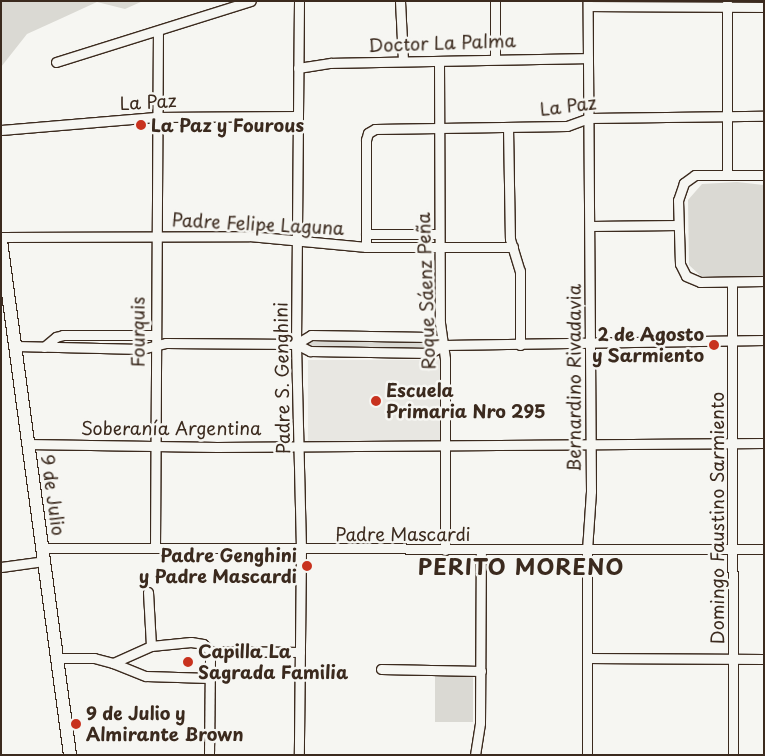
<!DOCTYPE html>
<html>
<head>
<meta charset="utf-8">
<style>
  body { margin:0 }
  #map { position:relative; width:765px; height:756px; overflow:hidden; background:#f6f6f2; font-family:"Playpen Sans",sans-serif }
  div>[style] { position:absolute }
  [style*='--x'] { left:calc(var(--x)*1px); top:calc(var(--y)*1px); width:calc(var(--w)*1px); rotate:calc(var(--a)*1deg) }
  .built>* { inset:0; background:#e8e7e2; transform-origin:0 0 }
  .green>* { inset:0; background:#dad9d3; transform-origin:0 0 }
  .roads { filter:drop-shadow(1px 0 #3b2a1e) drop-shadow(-1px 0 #3b2a1e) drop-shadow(0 1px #3b2a1e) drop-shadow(0 -1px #3b2a1e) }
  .street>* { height:9px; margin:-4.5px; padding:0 4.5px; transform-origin:4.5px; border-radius:4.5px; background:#f6f6f2 }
  .secondary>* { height:12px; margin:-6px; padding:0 6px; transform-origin:6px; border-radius:6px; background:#f6f6f2 }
  .dots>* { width:14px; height:14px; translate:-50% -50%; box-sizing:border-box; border:2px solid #f6f6f2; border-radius:50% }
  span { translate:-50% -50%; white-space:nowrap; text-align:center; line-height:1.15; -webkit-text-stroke:5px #f6f6f2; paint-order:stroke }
  .street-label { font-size:18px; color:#3b2a1e }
  .poi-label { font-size:18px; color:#3b2a1e; font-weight:700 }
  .left { translate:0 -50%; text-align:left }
  .right { translate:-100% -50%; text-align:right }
  .district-label { font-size:22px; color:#3b2a1e; font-weight:700; letter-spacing:1px }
  .frame { position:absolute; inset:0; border:2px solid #3b2a1e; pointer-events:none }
</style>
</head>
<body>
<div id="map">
  <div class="built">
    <div style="left:308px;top:360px;width:136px;height:83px"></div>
  </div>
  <div class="green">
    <div style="clip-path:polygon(1px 1px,143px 1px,125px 9px,97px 2px,60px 19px,27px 34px,1px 67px)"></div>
    <div style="clip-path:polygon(737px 182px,764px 185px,764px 277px,704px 279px,689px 265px,688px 200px,702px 184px)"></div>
    <div style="clip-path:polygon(307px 339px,436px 341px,435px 348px,310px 348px,305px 346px)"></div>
    <div style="left:435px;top:676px;width:38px;height:46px"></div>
  </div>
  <div class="roads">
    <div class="street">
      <div style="--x:299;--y:1;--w:343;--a:90.5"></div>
      <div style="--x:296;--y:344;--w:206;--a:88.6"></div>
      <div style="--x:301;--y:550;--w:205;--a:90.6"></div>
      <div style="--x:400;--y:1;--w:60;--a:87.1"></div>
      <div style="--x:495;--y:1;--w:57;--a:90"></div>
      <div style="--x:588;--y:6;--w:176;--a:0.3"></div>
      <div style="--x:439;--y:61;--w:262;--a:89.8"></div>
      <div style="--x:440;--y:323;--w:36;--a:82"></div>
      <div style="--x:445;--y:359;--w:191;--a:90"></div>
      <div style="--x:56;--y:62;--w:204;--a:-17.4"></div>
      <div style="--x:298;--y:68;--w:33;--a:-9"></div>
      <div style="--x:331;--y:63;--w:257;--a:-1.1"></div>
      <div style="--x:508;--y:127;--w:112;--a:89"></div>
      <div style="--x:510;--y:239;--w:34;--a:73"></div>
      <div style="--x:520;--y:271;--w:74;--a:90"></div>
      <div style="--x:1;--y:130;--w:155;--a:-4.8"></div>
      <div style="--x:155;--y:117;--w:143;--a:-0.4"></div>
      <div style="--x:727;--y:175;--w:172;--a:-90"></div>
      <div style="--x:764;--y:175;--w:69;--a:180"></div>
      <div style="--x:695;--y:175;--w:14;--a:144"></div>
      <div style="--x:684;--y:183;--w:18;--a:109"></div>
      <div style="--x:678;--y:200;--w:64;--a:88.2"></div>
      <div style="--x:680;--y:264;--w:13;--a:63"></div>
      <div style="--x:686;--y:276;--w:15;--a:23"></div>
      <div style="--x:700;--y:282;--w:64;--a:-0.9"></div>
      <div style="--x:590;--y:226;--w:88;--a:-0.7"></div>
      <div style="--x:366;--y:234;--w:73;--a:0"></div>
      <div style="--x:1;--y:237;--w:248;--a:-0.2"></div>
      <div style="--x:249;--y:236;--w:118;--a:5.4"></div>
      <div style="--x:366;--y:247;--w:147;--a:0"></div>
      <div style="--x:366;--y:247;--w:107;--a:-90"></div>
      <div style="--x:366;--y:140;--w:7;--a:-74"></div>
      <div style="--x:368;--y:133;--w:8;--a:-30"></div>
      <div style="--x:375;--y:129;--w:192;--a:-0.9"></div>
      <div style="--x:567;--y:126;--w:23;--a:-20"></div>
      <div style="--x:589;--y:118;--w:175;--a:-0.7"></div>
      <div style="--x:732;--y:282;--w:473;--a:89.9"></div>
      <div style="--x:296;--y:344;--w:17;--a:-31"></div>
      <div style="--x:311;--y:335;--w:119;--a:1"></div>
      <div style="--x:430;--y:337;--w:16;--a:30"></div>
      <div style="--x:16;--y:346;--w:126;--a:1.4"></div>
      <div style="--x:142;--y:349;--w:25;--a:-14"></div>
      <div style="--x:166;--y:343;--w:130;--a:0.4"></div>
      <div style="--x:296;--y:344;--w:16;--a:27"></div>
      <div style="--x:310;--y:351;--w:120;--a:1"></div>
      <div style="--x:430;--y:353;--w:16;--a:-30"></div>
      <div style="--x:444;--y:345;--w:320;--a:-0.9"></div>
      <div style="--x:44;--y:347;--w:16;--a:-40"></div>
      <div style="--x:56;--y:337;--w:7;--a:-16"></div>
      <div style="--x:63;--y:335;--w:91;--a:0"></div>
      <div style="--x:27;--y:444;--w:190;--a:0.9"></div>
      <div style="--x:217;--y:447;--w:547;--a:-0.42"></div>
      <div style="--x:155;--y:547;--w:515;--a:-89.67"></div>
      <div style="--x:43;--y:548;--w:721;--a:0.08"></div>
      <div style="--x:1;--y:567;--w:43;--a:-7.9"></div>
      <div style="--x:148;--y:592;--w:54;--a:86.8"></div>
      <div style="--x:57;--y:658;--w:37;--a:0"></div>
      <div style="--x:94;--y:658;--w:20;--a:15"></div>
      <div style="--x:113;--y:663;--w:42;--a:-24.1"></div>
      <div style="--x:151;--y:646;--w:40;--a:-5.7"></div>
      <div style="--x:191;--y:642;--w:12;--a:9"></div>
      <div style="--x:203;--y:644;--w:10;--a:45"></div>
      <div style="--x:210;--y:651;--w:90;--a:0.6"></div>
      <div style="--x:587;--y:658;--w:177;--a:0.3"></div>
      <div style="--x:113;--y:663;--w:35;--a:22"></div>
      <div style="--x:146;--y:676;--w:63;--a:1.8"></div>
      <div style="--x:381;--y:669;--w:100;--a:1.1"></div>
      <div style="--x:209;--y:755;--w:104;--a:-89.4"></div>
      <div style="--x:475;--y:755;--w:32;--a:-81"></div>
      <div style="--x:480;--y:723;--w:173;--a:-89.7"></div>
      <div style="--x:587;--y:755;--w:205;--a:-90"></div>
      <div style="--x:587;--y:550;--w:59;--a:-86.1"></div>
      <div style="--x:591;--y:491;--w:490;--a:-90.4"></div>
    </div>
    <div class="secondary">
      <div style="--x:1;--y:241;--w:519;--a:82.35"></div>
    </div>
  </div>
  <div class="dots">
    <div style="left:141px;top:125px;background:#c8321e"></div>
    <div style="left:714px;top:345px;background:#c8321e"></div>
    <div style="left:376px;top:401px;background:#c8321e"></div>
    <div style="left:307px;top:566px;background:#c8321e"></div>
    <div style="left:188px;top:662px;background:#c8321e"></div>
    <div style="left:76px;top:724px;background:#c8321e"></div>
  </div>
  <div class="street-label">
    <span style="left:442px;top:43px;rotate:-2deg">Doctor La Palma</span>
    <span style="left:148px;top:102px;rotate:-3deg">La Paz</span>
    <span style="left:568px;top:106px;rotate:-7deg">La Paz</span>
    <span style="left:258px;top:224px;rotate:3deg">Padre Felipe Laguna</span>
    <span style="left:426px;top:291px;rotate:-92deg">Roque Sáenz Peña</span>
    <span style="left:138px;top:332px;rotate:-90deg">Fourquis</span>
    <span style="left:282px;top:378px;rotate:-91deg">Padre S. Genghini</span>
    <span style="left:574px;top:378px;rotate:-90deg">Bernardino Rivadavia</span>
    <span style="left:171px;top:428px">Soberanía Argentina</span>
    <span style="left:53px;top:495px;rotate:82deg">9 de Julio</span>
    <span style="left:717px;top:518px;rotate:-90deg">Domingo Faustino Sarmiento</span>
    <span style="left:403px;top:534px">Padre Mascardi</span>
  </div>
  <div class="poi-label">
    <span class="left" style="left:151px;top:125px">La Paz y Fourous</span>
    <span class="right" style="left:704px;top:345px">2 de Agosto<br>y Sarmiento</span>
    <span class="left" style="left:386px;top:401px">Escuela<br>Primaria Nro 295</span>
    <span class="right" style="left:297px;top:566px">Padre Genghini<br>y Padre Mascardi</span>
    <span class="left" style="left:198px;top:662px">Capilla La<br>Sagrada Familia</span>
    <span class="left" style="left:86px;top:724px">9 de Julio y<br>Almirante Brown</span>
  </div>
  <div class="district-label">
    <span style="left:521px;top:566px">PERITO MORENO</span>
  </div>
  <div class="frame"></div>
</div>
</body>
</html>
